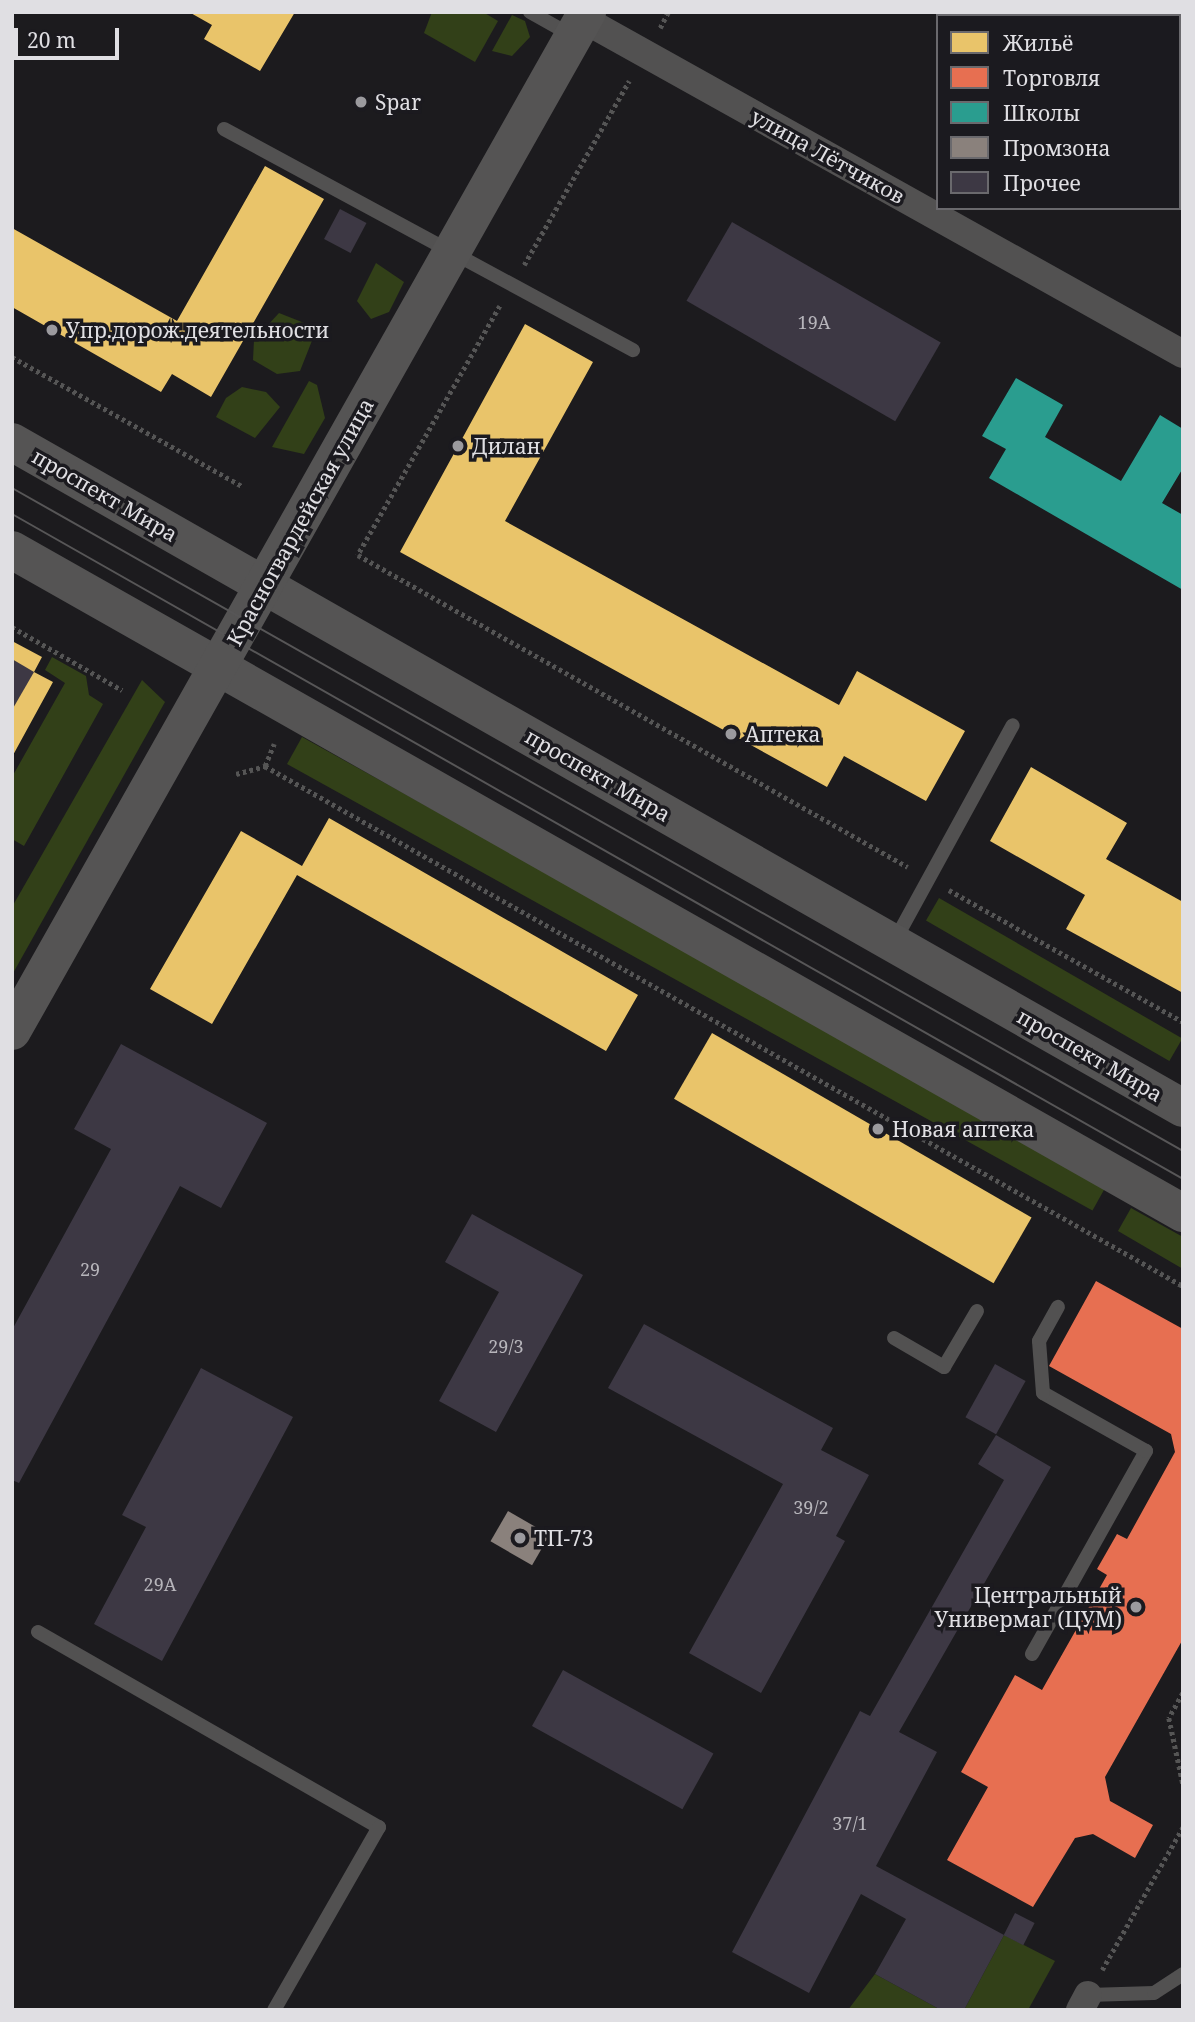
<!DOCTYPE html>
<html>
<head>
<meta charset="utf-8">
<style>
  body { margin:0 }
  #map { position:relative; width:1195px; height:2022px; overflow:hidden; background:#1c1b1e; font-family:"Noto Serif",serif }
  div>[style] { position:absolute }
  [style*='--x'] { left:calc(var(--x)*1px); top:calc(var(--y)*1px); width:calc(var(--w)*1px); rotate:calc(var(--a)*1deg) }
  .green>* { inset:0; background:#324018; transform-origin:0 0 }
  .homes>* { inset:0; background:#e9c46a; transform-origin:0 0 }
  .shops>* { inset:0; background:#e76f51 }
  .schools>* { inset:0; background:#2a9d8f }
  .industry>* { inset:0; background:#8a817c; transform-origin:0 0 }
  .building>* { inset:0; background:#3d3844; transform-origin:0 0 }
  .path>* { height:4.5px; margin-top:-2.25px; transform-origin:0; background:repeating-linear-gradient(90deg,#555 0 3.5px,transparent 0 7px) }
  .lane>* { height:14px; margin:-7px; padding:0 7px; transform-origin:7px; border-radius:7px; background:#525151 }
  .street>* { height:28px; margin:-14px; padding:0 14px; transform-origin:14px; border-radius:14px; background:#525151 }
  .secondary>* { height:38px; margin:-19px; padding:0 19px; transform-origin:19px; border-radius:19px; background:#555454 }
  .tram>* { height:2px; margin:-1px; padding:0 1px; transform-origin:1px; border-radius:1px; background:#575657 }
  .dots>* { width:19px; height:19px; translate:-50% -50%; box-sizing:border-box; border:4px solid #1b1a1f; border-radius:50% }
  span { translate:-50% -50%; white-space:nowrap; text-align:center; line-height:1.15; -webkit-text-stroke:7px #1b1a1f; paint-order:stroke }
  .number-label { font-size:18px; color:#b7b5bb }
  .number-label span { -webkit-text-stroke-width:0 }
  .poi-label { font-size:21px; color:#e0dfe3 }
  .left { translate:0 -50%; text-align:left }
  .right { translate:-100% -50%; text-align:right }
  .street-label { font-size:21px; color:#e0dfe3 }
  .frame { position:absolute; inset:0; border:14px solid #e0dfe3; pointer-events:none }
  .legend { position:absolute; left:936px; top:14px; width:245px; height:196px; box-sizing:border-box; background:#1b1a1f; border:2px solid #6a696d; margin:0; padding:9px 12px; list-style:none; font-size:21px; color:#e0dfe3 }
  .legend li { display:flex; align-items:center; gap:14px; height:35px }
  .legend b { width:35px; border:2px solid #6a696d }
  .scale { position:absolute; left:14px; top:28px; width:105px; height:32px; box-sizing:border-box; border:4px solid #e0dfe3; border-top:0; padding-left:9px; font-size:21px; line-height:24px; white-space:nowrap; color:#e0dfe3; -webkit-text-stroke:5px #1b1a1f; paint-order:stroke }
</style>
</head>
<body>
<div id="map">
  <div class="green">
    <div style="clip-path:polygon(432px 12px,483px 12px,498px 21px,475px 62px,424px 33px)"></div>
    <div style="clip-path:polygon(512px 15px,525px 21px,530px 37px,512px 56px,492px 51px)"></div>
    <div style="clip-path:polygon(376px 263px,404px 282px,389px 312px,371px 319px,357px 301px)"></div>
    <div style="clip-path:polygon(279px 313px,317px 328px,300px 371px,277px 374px,253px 360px,254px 340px)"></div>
    <div style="clip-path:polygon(309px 381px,317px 385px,325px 418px,304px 454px,272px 447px)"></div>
    <div style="clip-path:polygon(242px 387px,266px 392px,280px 407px,255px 438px,216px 417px,226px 398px)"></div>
    <div style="clip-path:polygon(52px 657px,86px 676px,89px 695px,103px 704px,24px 846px,12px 839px,12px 777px,65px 683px,45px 670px)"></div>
    <div style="clip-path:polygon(142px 680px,165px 702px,12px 975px,12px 907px)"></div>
    <div style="left:302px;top:737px;width:921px;height:31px;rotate:29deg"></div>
    <div style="left:939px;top:898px;width:281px;height:26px;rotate:30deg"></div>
    <div style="clip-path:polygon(1131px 1208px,1183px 1237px,1183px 1269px,1118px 1231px)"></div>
    <div style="clip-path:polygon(1004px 1935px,1055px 1961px,1028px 2010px,964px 2010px)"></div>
    <div style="clip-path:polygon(875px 1974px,941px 2010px,848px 2010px)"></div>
  </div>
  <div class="homes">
    <div style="clip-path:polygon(189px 12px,295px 12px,260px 71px,204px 39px,212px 25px)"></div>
    <div style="clip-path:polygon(265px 166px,324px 199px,211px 397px,172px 374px,161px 392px,12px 307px,12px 228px,177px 321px)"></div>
    <div style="clip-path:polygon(525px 324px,593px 362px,505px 521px,839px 705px,857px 671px,965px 731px,926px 801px,844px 756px,827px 787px,400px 552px)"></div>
    <div style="clip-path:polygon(12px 641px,42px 657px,34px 672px,53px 682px,12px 757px)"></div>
    <div style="clip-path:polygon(1031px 767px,1127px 823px,1106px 859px,1183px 902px,1183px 993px,1066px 929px,1085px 895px,990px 841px)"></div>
    <div style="clip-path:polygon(329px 818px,638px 995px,606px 1051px,297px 875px,212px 1024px,150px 989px,241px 831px,302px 866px)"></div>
    <div style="left:712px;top:1033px;width:369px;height:76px;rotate:30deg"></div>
  </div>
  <div class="shops">
    <div style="clip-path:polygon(1096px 1281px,1183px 1329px,1183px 1639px,1105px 1777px,1110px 1801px,1153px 1825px,1135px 1858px,1093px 1834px,1075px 1838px,1033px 1907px,947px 1860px,988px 1787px,961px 1772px,1015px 1675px,1042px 1690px,1107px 1575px,1097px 1569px,1117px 1534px,1127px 1539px,1175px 1452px,1171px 1434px,1049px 1366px)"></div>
  </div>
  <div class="schools">
    <div style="clip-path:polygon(1016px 378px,1063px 405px,1045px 437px,1121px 481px,1160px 415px,1183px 429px,1183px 468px,1162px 503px,1183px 515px,1183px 590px,989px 478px,1006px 449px,982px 436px)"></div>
  </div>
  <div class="industry">
    <div style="left:508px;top:1511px;width:48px;height:35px;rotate:30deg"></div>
  </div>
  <div class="building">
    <div style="left:340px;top:209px;width:30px;height:34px;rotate:28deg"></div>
    <div style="left:732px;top:222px;width:241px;height:91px;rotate:30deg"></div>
    <div style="clip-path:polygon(12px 659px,34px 672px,12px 710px)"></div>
    <div style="clip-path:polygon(121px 1044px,267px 1123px,221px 1208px,180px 1186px,19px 1483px,12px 1480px,12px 1330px,111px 1149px,74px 1129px)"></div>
    <div style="clip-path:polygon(472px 1214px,583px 1275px,496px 1432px,439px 1401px,499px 1292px,445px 1262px)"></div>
    <div style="clip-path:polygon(644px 1324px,833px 1428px,821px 1450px,869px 1475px,836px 1536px,845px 1541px,761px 1693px,689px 1653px,783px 1484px,608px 1388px)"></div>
    <div style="left:995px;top:1364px;width:35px;height:61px;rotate:29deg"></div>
    <div style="clip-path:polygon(201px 1368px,293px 1417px,162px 1661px,94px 1624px,146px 1527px,122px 1515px)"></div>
    <div style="clip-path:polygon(996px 1435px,1051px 1467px,899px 1732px,937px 1752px,876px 1866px,1004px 1935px,964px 2010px,941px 2010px,875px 1974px,906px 1919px,861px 1894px,809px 1993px,732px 1952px,860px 1711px,870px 1716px,1004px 1480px,978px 1464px)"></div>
    <div style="left:563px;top:1670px;width:172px;height:64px;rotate:29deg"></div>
    <div style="left:1015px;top:1913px;width:22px;height:25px;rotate:27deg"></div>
  </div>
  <div class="path">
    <div style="--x:660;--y:28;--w:18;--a:-63"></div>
    <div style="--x:524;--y:265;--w:212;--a:-60.3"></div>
    <div style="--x:500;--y:306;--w:287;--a:119.7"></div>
    <div style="--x:358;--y:555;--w:632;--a:29.57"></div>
    <div style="--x:12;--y:357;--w:264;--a:29.3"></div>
    <div style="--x:12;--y:627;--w:127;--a:29.8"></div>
    <div style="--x:265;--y:766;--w:24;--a:-68"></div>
    <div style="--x:236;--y:774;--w:30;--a:-15"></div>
    <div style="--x:265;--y:766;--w:1055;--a:29.53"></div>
    <div style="--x:949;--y:890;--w:269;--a:29.4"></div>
    <div style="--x:1183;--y:1693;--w:29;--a:119"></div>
    <div style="--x:1169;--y:1718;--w:67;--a:78"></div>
    <div style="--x:1102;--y:1970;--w:164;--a:-60.5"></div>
  </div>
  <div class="lane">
    <div style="--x:530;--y:12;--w:47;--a:29.3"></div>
    <div style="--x:224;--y:129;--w:465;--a:28.4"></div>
    <div style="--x:894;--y:942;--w:247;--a:-61.3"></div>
    <div style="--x:894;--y:1338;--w:58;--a:30.1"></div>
    <div style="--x:944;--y:1367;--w:65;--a:-59.5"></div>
    <div style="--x:38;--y:1632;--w:393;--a:29.8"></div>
    <div style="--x:379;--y:1827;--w:211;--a:119.8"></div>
    <div style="--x:1032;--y:1654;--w:233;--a:-60.7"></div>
    <div style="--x:1146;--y:1451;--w:118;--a:-150.6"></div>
    <div style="--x:1043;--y:1393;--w:52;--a:-94.4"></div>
    <div style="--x:1039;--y:1341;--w:39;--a:-61"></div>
    <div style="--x:1088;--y:1995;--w:66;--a:-1.7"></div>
    <div style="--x:1154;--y:1993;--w:35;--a:-33"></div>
  </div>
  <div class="street">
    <div style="--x:583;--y:19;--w:687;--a:29.18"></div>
    <div style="--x:1080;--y:2010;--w:17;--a:-62"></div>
  </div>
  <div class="secondary">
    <div style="--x:12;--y:442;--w:1347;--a:29.63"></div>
    <div style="--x:12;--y:550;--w:1346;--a:29.52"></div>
    <div style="--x:12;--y:1031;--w:1170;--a:-60.56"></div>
  </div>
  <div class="tram">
    <div style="--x:12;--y:488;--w:1346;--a:29.52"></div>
    <div style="--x:12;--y:514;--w:1347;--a:29.59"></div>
  </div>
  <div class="dots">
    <div style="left:361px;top:102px;background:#9b9a9e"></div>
    <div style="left:52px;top:330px;background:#9b9a9e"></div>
    <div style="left:458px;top:446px;background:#9b9a9e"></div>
    <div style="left:731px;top:734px;background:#9b9a9e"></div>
    <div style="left:878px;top:1129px;background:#9b9a9e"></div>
    <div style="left:520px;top:1538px;background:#9b9a9e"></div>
    <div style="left:1136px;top:1607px;background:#9b9a9e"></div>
  </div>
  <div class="number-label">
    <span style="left:814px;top:322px">19А</span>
    <span style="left:90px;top:1269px">29</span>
    <span style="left:506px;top:1346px">29/3</span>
    <span style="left:811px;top:1507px">39/2</span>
    <span style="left:160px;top:1584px">29А</span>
    <span style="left:850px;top:1823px">37/1</span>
  </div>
  <div class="poi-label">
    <span class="left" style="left:375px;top:102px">Spar</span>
    <span class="left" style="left:66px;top:330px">Упр.дорож.деятельности</span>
    <span class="left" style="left:472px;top:446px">Дилан</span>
    <span class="left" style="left:745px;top:734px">Аптека</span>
    <span class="left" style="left:892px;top:1129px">Новая аптека</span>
    <span class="left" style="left:534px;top:1538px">ТП-73</span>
    <span class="right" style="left:1122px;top:1607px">Центральный<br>Универмаг (ЦУМ)</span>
  </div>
  <div class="street-label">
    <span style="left:828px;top:156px;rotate:29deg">улица Лётчиков</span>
    <span style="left:105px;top:495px;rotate:30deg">проспект Мира</span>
    <span style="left:300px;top:522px;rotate:-61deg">Красногвардейская улица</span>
    <span style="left:598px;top:775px;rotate:30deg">проспект Мира</span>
    <span style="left:1090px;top:1055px;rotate:30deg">проспект Мира</span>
  </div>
  <div class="frame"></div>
  <ul class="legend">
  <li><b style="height:19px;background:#e9c46a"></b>Жильё</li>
  <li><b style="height:19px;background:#e76f51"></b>Торговля</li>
  <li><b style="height:19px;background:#2a9d8f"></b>Школы</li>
  <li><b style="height:19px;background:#8a817c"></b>Промзона</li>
  <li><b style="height:19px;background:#3d3844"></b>Прочее</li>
  </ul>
  <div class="scale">20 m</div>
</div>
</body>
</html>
